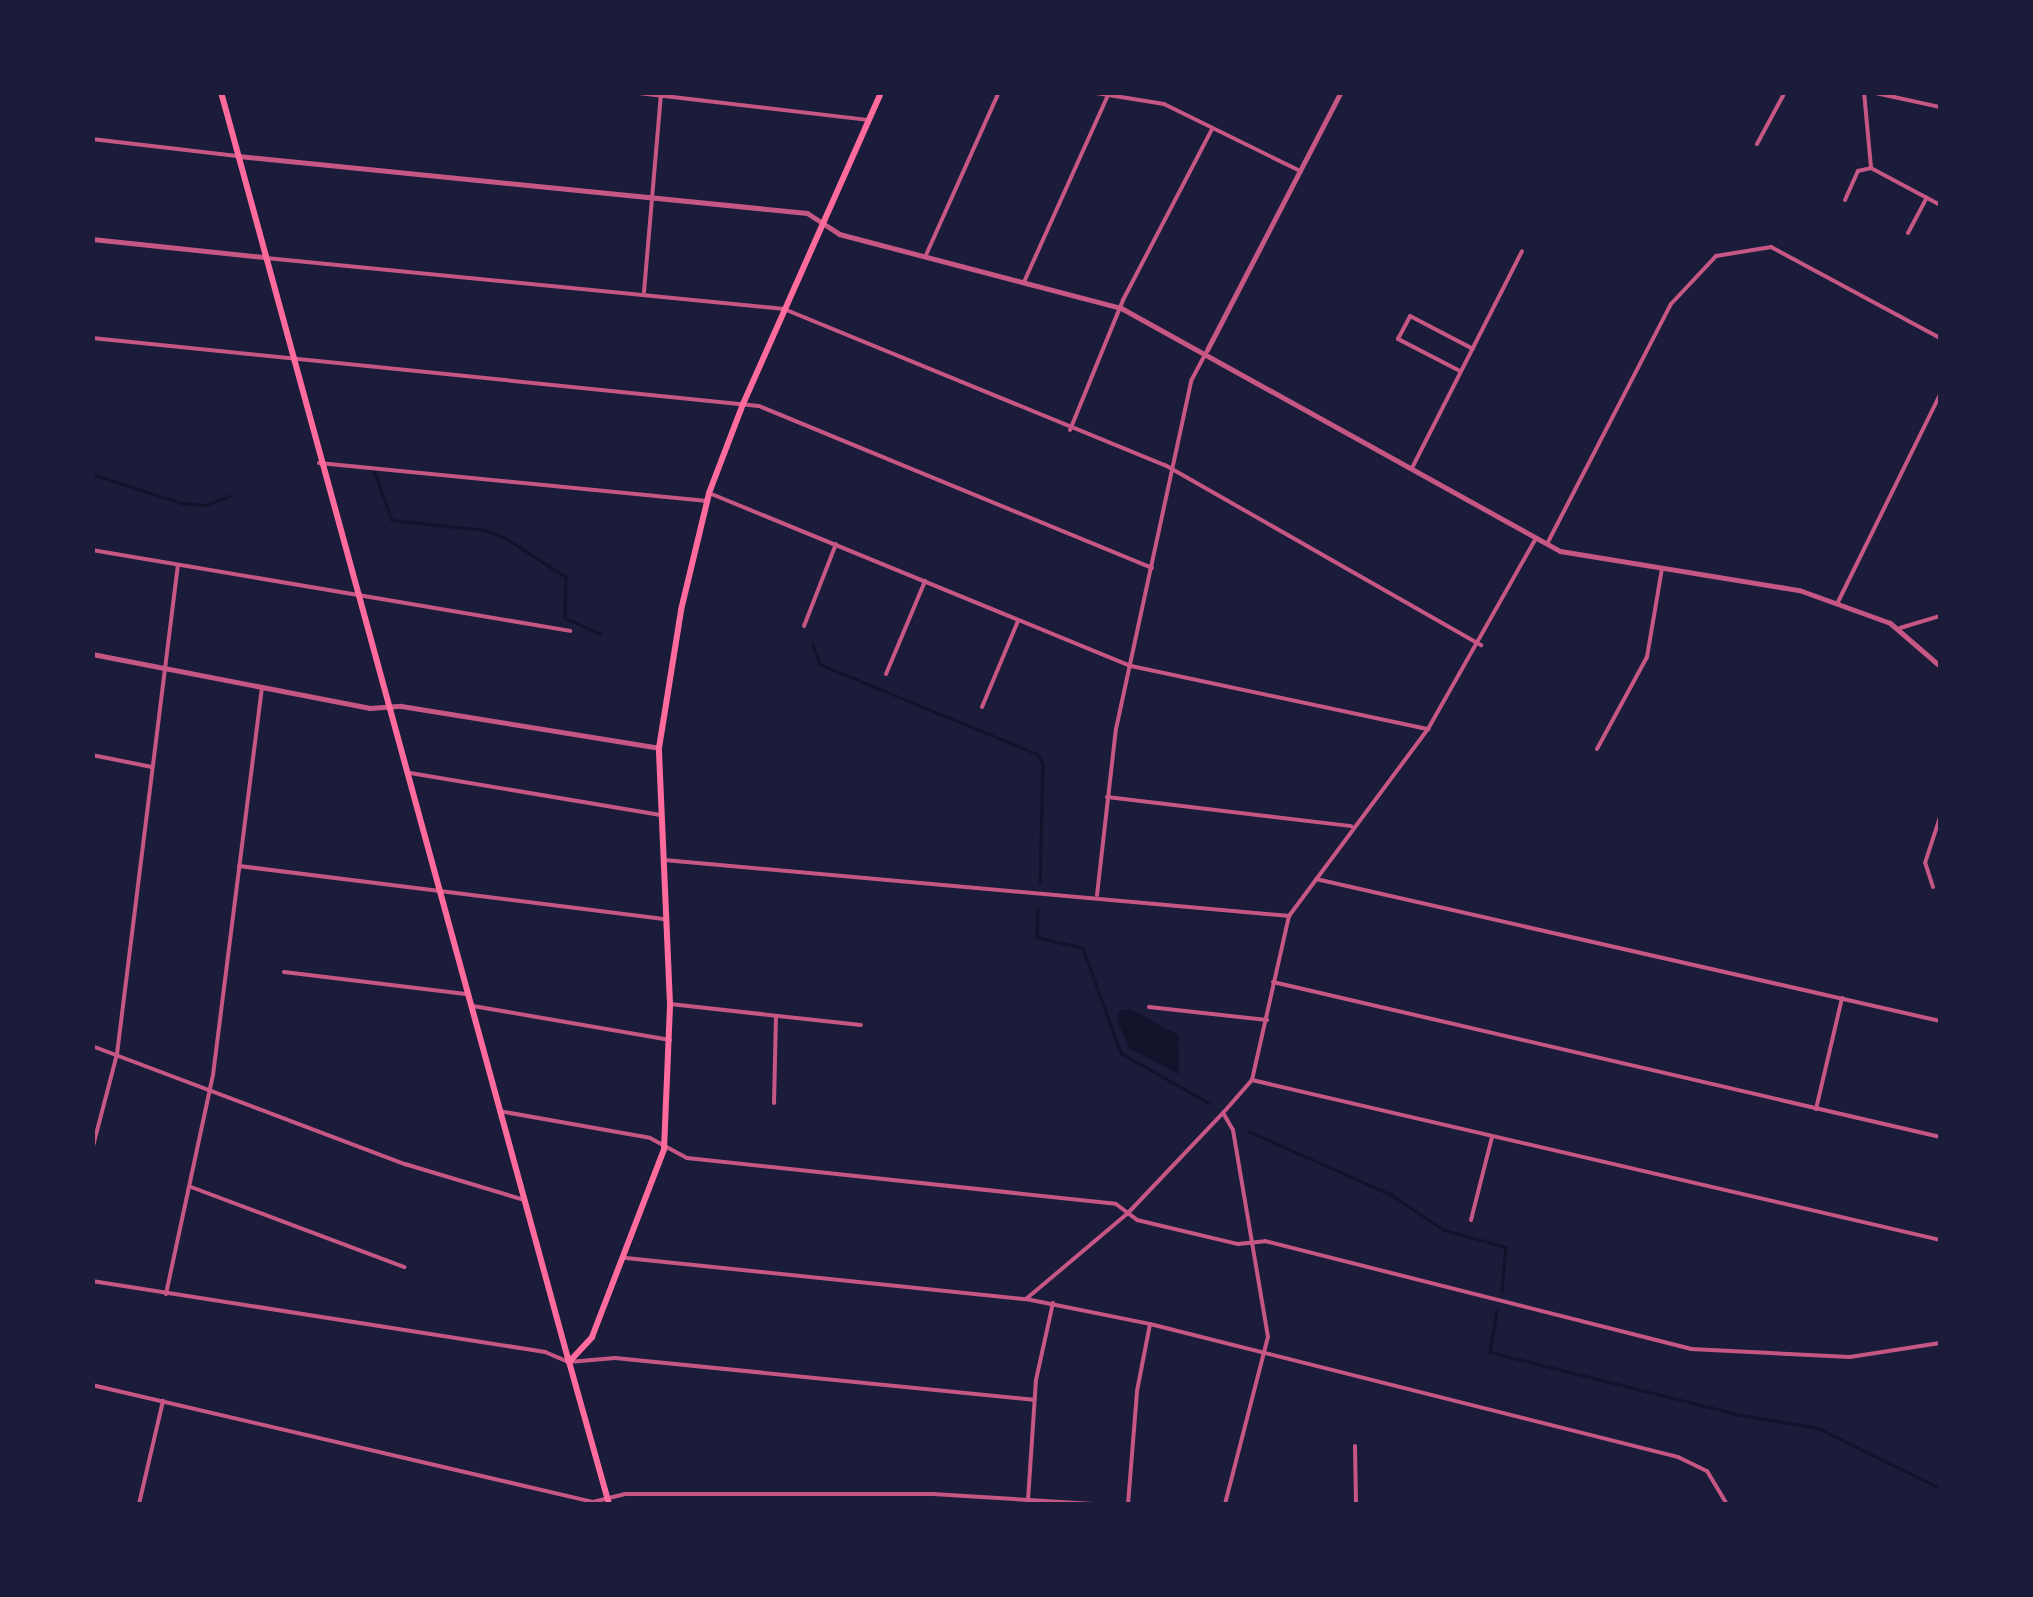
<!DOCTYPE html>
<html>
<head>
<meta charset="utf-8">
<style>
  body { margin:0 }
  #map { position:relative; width:2033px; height:1597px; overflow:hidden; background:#1b1b3a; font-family:"Varela Round",sans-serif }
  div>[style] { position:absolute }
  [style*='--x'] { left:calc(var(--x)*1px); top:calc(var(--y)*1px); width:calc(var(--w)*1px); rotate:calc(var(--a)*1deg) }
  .water>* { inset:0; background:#12122b }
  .stream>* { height:2.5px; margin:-1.25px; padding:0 1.25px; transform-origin:1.25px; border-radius:1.25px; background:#12122b }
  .minor>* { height:4px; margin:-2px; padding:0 2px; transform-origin:2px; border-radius:2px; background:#c65784 }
  .tertiary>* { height:5px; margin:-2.5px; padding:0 2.5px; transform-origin:2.5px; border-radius:2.5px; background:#c65784 }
  .secondary>* { height:6px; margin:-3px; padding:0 3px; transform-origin:3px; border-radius:3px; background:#ff6b9d }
  .primary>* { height:6px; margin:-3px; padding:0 3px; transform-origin:3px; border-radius:3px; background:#ff6b9d }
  span { translate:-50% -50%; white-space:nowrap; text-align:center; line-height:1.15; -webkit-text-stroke:8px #1b1b3a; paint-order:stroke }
  .frame { position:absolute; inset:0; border:95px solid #1b1b3a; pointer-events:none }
</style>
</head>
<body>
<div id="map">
  <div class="water">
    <div style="clip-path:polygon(1130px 1009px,1178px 1035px,1179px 1074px,1130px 1049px,1117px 1021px,1119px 1011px)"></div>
  </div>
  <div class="stream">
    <div style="--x:374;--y:470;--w:53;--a:70.2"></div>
    <div style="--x:392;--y:520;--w:95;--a:6.1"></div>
    <div style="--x:486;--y:530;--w:25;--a:23"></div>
    <div style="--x:509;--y:540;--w:68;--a:33"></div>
    <div style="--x:566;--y:577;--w:41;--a:91.4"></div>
    <div style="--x:565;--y:618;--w:39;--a:24"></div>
    <div style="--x:92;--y:474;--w:94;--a:18"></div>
    <div style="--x:181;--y:503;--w:25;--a:5"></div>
    <div style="--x:206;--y:505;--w:25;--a:-21"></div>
    <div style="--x:813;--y:644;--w:21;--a:71"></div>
    <div style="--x:820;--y:664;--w:12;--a:24"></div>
    <div style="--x:831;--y:669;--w:223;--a:22.4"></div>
    <div style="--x:1037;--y:754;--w:12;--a:59"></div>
    <div style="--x:1043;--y:764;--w:119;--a:91.4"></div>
    <div style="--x:1038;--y:909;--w:28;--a:92"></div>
    <div style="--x:1037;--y:937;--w:47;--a:13.4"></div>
    <div style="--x:1083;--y:948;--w:112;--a:70.1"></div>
    <div style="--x:1121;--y:1053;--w:101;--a:29.6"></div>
    <div style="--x:1248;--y:1131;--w:158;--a:24"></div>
    <div style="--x:1392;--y:1195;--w:63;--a:33.9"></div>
    <div style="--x:1444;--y:1230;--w:64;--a:15.3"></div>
    <div style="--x:1506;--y:1247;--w:44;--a:95.2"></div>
    <div style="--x:1497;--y:1311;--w:42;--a:99.7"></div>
    <div style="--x:1490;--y:1352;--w:254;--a:14.1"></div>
    <div style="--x:1736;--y:1414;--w:83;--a:9.7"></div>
    <div style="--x:1818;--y:1428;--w:136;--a:26.2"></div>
  </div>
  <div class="minor">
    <div style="--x:630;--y:92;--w:241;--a:6.7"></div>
    <div style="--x:1090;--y:92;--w:75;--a:9.2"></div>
    <div style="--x:1164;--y:104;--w:149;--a:26.2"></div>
    <div style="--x:1656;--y:92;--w:10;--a:0"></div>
    <div style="--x:1864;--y:92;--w:76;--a:84.7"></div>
    <div style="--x:1871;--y:168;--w:78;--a:28.2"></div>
    <div style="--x:1871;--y:92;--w:71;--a:12.3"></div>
    <div style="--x:92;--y:139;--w:146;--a:6.7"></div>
    <div style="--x:1757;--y:144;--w:59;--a:-61.7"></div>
    <div style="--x:1845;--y:200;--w:32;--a:-66"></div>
    <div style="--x:1858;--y:171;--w:13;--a:-13"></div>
    <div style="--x:1908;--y:233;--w:40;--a:-62"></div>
    <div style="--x:926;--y:255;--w:179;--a:-65.9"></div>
    <div style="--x:266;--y:258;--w:521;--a:5.62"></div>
    <div style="--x:784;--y:309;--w:412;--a:22.3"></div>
    <div style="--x:1165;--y:465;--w:364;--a:29.7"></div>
    <div style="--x:1024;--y:282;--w:205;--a:-65.8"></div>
    <div style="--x:644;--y:292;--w:201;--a:-85.1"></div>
    <div style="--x:92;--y:338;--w:670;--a:5.82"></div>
    <div style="--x:759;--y:406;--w:425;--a:22.4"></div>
    <div style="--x:1460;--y:371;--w:70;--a:-152.7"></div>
    <div style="--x:1398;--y:339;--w:26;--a:-62"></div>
    <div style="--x:1410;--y:316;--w:71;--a:27.6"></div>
    <div style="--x:1070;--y:430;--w:140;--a:-67.8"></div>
    <div style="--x:1123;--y:300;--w:193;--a:-62.5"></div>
    <div style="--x:319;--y:463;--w:390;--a:5.6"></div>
    <div style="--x:1412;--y:468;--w:243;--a:-63.1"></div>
    <div style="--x:709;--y:493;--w:456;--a:22.3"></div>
    <div style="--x:1131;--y:666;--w:304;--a:12"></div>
    <div style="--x:1547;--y:544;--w:270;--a:-62.7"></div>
    <div style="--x:1671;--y:304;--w:66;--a:-46.8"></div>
    <div style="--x:1716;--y:256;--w:56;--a:-9.3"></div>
    <div style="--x:1771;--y:247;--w:192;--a:28.3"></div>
    <div style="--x:92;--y:550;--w:485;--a:9.6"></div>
    <div style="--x:1838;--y:602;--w:231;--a:-63.8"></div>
    <div style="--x:804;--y:626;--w:88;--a:-68.7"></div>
    <div style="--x:1900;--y:628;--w:42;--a:-16.7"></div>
    <div style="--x:886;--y:674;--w:101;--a:-67.2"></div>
    <div style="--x:982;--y:707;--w:93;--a:-67.3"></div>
    <div style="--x:1597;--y:749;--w:105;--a:-61.5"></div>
    <div style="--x:1647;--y:657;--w:90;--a:-80.4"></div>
    <div style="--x:92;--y:755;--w:61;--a:11.3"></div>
    <div style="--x:410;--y:773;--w:254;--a:9.5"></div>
    <div style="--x:1107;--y:797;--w:246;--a:6.8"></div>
    <div style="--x:664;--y:860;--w:628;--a:5.12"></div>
    <div style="--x:239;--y:866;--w:430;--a:7.1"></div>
    <div style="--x:1316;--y:879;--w:640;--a:12.82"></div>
    <div style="--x:1933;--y:887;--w:25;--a:-108"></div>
    <div style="--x:1925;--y:863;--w:48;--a:-71.9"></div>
    <div style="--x:1097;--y:895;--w:167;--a:-83.5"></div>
    <div style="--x:1116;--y:729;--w:356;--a:-77.8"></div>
    <div style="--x:1191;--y:381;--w:32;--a:-62"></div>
    <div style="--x:284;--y:972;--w:183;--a:6.9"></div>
    <div style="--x:1273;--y:982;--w:685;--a:13.08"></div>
    <div style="--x:670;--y:1004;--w:192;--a:6.3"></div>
    <div style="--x:473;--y:1006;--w:200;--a:9.8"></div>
    <div style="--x:1149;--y:1007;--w:119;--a:6.3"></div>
    <div style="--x:92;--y:1046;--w:335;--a:20.7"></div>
    <div style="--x:405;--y:1164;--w:124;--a:16.8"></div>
    <div style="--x:1252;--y:1080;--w:706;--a:13.09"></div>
    <div style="--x:774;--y:1103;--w:86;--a:-88.7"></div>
    <div style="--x:1816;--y:1109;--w:114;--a:-76.8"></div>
    <div style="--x:499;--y:1111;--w:153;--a:10.1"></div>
    <div style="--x:650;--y:1138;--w:42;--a:28.4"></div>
    <div style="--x:687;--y:1158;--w:431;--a:6.1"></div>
    <div style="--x:1116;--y:1204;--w:26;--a:37"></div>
    <div style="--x:1137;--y:1220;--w:104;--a:13.4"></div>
    <div style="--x:1238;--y:1244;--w:27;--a:-6"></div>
    <div style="--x:1265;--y:1241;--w:439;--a:14.2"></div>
    <div style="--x:1691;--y:1349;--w:159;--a:2.9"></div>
    <div style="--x:1850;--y:1357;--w:91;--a:-8.8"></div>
    <div style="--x:92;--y:1150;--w:99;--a:-75.4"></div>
    <div style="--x:117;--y:1054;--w:492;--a:-82.9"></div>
    <div style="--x:191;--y:1187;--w:228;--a:20.6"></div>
    <div style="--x:1471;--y:1220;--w:86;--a:-75.8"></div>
    <div style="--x:626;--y:1258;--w:402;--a:5.9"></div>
    <div style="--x:1026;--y:1299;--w:126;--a:11.4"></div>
    <div style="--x:1150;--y:1324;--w:544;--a:14.14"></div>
    <div style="--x:1678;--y:1457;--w:32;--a:26"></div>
    <div style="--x:1707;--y:1471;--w:39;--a:59"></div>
    <div style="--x:92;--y:1281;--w:459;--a:8.9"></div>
    <div style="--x:545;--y:1352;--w:26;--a:23"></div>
    <div style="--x:569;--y:1362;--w:46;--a:-5"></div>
    <div style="--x:615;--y:1358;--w:421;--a:5.7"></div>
    <div style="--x:166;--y:1294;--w:224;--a:-77.9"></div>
    <div style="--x:213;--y:1075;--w:390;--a:-82.8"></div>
    <div style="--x:1026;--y:1299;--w:133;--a:-40.1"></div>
    <div style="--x:1128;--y:1213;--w:137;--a:-46.5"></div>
    <div style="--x:92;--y:1385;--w:514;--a:13.14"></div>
    <div style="--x:593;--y:1502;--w:33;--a:-14"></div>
    <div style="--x:625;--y:1494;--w:308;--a:0"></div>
    <div style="--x:933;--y:1494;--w:161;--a:3.6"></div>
    <div style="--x:1355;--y:1446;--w:58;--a:89"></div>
    <div style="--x:1028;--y:1500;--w:120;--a:-86.2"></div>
    <div style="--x:1036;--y:1380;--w:79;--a:-77.6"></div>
    <div style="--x:139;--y:1504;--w:106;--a:-76.9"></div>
    <div style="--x:1128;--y:1504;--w:113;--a:-85.4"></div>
    <div style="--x:1137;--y:1391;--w:68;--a:-79"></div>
    <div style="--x:1225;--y:1504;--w:172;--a:-75.6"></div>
    <div style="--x:1268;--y:1337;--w:210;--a:-99.6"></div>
    <div style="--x:1233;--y:1130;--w:20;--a:-120"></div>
    <div style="--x:1223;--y:1113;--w:44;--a:-48.7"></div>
    <div style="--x:1252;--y:1080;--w:168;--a:-77.3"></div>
    <div style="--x:1289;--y:916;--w:233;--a:-53.4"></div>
    <div style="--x:1428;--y:729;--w:219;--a:-60.5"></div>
  </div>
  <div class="tertiary">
    <div style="--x:238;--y:156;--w:572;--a:5.72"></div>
    <div style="--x:807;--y:213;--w:38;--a:33"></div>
    <div style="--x:839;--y:234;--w:292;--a:14.7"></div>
    <div style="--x:1121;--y:308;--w:502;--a:28.97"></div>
    <div style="--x:1560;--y:551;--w:242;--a:9.3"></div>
    <div style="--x:1799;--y:590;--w:97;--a:19.9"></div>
    <div style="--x:1890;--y:623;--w:66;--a:40.7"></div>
    <div style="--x:92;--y:239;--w:173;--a:6"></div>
    <div style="--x:1207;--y:350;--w:291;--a:-62.6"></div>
    <div style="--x:92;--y:654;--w:282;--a:11"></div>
    <div style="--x:369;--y:708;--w:32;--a:-4"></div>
    <div style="--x:401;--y:706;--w:261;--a:9.2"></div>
  </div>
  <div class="secondary">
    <div style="--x:221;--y:92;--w:1317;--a:74.68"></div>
  </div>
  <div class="primary">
    <div style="--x:609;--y:1504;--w:148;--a:-105.7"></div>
    <div style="--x:569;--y:1362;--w:34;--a:-47"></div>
    <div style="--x:592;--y:1337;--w:201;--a:-69"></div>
    <div style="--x:664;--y:1149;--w:145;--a:-87.6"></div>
    <div style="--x:670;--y:1004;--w:256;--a:-92.5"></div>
    <div style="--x:659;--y:748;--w:140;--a:-80.9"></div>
    <div style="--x:681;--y:610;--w:120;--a:-76.5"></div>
    <div style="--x:709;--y:493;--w:95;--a:-69.1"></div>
    <div style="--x:743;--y:404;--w:341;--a:-66.1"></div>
  </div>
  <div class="frame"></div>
</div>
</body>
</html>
